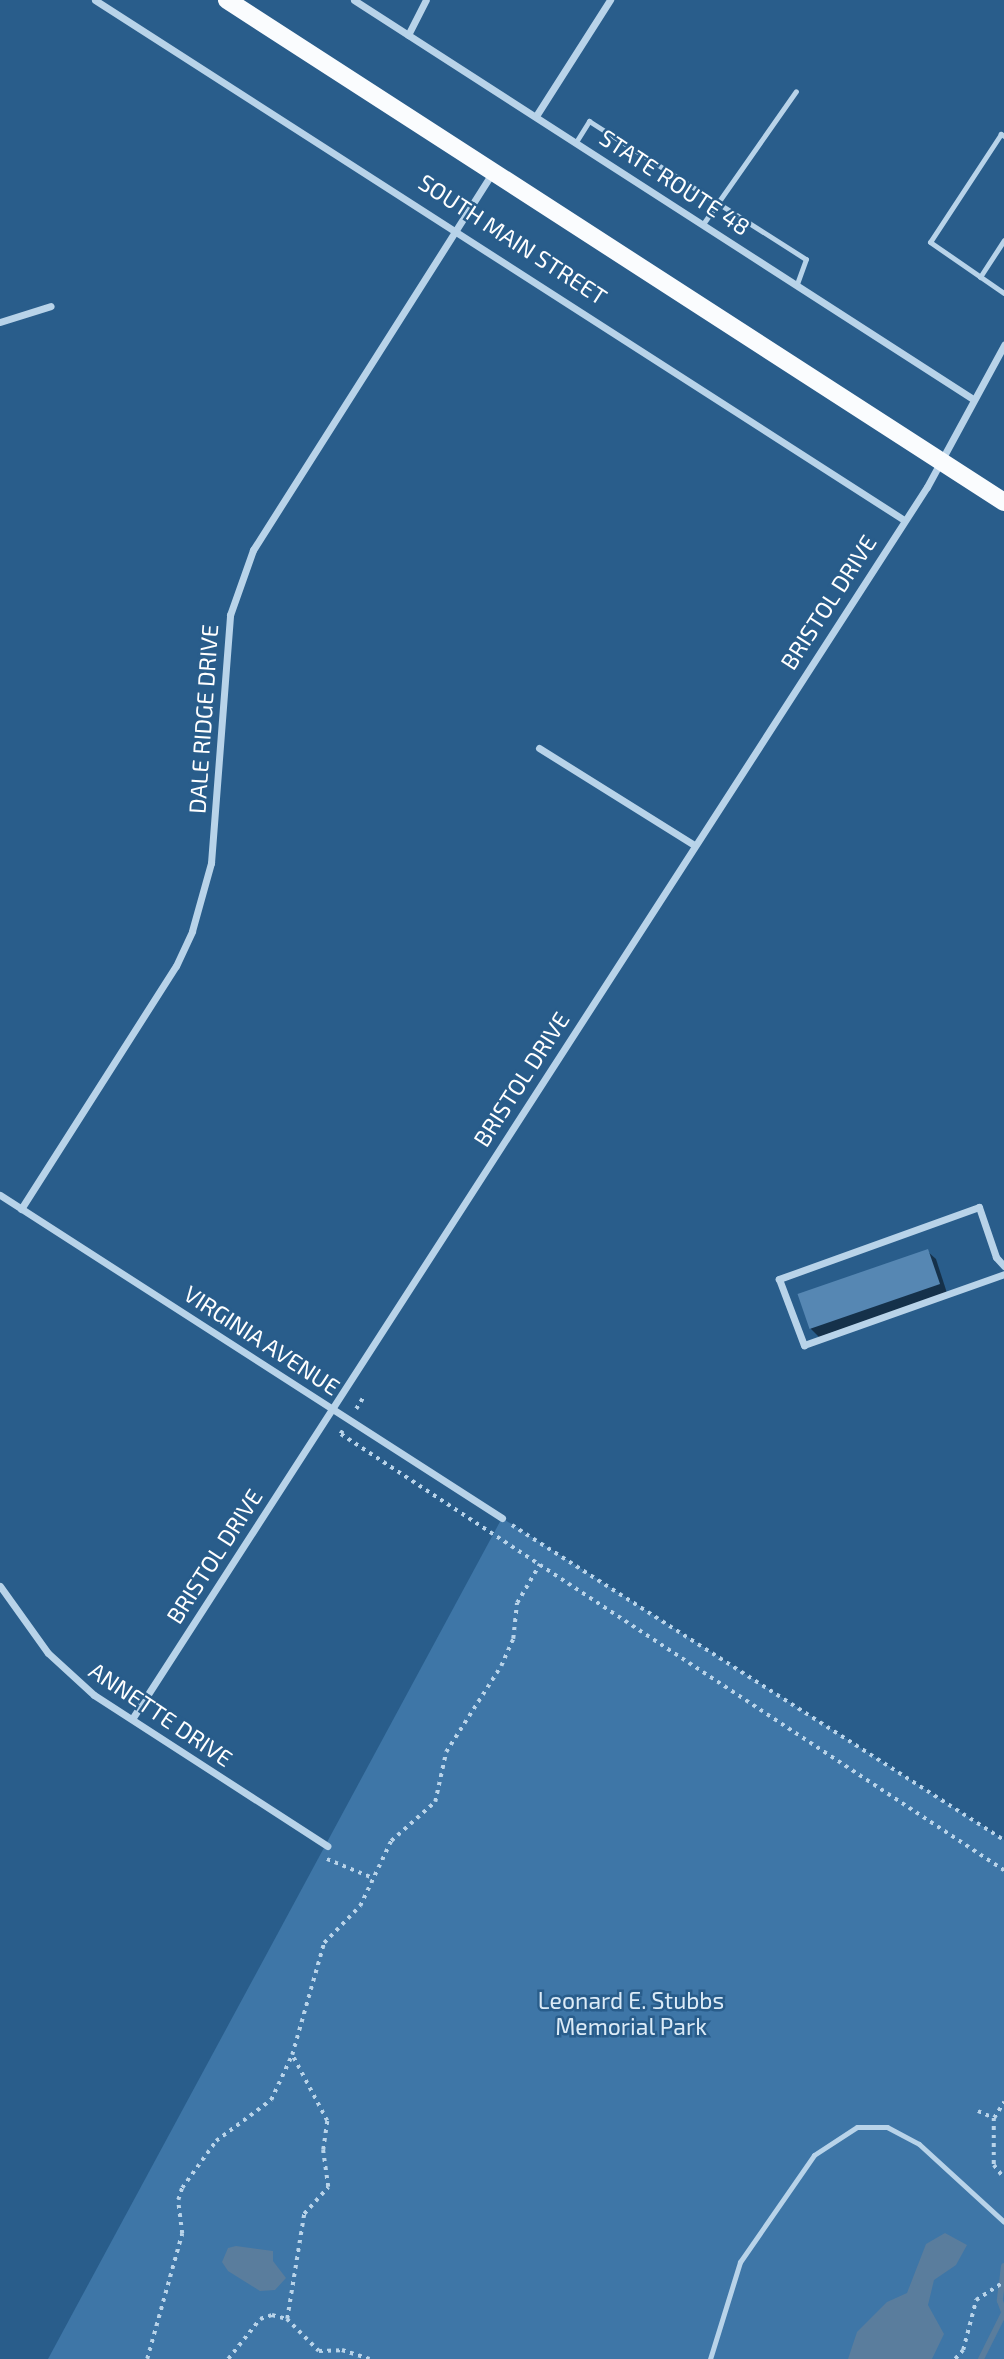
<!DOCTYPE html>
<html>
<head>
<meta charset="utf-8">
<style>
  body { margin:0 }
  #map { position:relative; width:1004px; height:2359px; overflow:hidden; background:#295d8b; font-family:"Exo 2",sans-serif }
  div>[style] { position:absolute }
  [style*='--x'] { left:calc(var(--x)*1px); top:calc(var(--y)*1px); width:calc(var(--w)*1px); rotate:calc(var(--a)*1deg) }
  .green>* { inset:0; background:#3e76a7 }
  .water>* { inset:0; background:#5a7d9d }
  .shadow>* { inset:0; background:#0007 }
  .stream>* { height:6px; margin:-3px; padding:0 3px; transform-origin:3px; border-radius:3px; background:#5a7d9d }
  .building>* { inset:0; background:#5687b3; transform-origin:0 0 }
  .path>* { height:3.5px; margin-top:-1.75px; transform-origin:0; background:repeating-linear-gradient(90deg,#b8d3e9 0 3.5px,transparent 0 8.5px) }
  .service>* { height:5px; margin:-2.5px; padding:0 2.5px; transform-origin:2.5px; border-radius:2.5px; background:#b8d3e9 }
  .minor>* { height:7px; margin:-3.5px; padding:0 3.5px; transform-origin:3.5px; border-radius:3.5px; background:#b8d3e9 }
  .primary>* { height:18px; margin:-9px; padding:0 9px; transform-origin:9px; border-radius:9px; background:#fafcfe }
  span { translate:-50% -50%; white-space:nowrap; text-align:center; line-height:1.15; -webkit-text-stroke:5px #295d8b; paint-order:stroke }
  .street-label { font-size:23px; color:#fff }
  .park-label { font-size:23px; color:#dcebf7 }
</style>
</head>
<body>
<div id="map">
  <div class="green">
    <div style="clip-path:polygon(502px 1518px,1004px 1840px,1004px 2359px,48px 2359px)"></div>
  </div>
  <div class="water">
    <div style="clip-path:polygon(945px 2233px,967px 2245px,956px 2265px,934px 2280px,928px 2305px,944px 2334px,932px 2359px,848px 2359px,857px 2332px,887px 2302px,907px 2293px,926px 2244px)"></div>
    <div style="clip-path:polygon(236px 2246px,273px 2251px,273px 2261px,286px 2278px,275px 2290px,260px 2291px,228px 2271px,222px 2262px,228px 2248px)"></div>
  </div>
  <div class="shadow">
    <div style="clip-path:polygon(927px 1251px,936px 1259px,947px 1293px,819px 1337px,810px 1328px)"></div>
  </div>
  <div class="stream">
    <div style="--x:1004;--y:2266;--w:35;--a:97"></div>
    <div style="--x:1000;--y:2301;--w:12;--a:70"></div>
    <div style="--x:981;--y:2359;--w:51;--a:-63.4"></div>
  </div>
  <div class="building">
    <div style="left:928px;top:1249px;width:37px;height:138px;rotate:71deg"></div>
  </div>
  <div class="path">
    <div style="--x:356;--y:1409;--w:15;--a:-58"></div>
    <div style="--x:343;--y:1431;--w:4;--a:124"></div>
    <div style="--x:341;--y:1434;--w:794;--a:33.33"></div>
    <div style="--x:512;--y:1525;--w:584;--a:32.63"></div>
    <div style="--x:327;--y:1859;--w:50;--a:22.4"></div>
    <div style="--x:978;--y:2111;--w:17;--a:24"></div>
    <div style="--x:994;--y:2118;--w:19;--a:-58"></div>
    <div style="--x:994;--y:2118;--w:47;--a:90"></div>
    <div style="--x:994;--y:2165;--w:16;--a:52"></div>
    <div style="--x:287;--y:2319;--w:45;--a:45"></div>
    <div style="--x:319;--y:2351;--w:23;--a:-2"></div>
    <div style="--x:342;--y:2350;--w:29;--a:18"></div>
    <div style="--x:147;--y:2359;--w:130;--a:-74.4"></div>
    <div style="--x:182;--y:2234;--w:34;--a:-97"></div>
    <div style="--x:178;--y:2200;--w:13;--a:-72"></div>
    <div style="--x:182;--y:2188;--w:58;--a:-54.1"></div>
    <div style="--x:216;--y:2141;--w:69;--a:-36.7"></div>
    <div style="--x:271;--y:2100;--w:50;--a:-65"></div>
    <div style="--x:292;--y:2055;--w:116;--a:-74.1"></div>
    <div style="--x:324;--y:1943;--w:52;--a:-45.8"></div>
    <div style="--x:360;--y:1906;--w:72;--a:-64.5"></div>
    <div style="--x:391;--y:1841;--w:59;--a:-41.6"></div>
    <div style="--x:435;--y:1802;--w:51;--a:-77.6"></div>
    <div style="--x:446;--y:1752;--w:102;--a:-57.4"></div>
    <div style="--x:501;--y:1666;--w:30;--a:-66"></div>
    <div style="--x:513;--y:1639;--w:36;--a:-84"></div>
    <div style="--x:517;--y:1603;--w:45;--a:-59.5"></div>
    <div style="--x:228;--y:2359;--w:51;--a:-51.3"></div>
    <div style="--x:260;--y:2319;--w:13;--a:-18"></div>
    <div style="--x:272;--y:2315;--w:16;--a:15"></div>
    <div style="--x:287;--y:2319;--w:106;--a:-80.8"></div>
    <div style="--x:304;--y:2214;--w:36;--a:-48"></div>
    <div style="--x:328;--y:2187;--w:37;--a:-98"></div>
    <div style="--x:323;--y:2150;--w:29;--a:-82"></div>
    <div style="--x:327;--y:2121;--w:75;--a:-117.9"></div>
    <div style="--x:955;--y:2359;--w:12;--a:-48"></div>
    <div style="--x:963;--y:2350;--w:52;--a:-75.4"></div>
    <div style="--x:976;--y:2300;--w:33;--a:-33"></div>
  </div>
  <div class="service">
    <div style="--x:1004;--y:136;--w:4;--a:-146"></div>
    <div style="--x:1001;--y:134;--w:129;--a:123.3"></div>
    <div style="--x:930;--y:242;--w:90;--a:34.6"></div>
    <div style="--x:576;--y:142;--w:25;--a:-58"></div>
    <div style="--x:589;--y:121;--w:257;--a:32.5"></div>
    <div style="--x:806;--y:259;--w:27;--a:110"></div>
    <div style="--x:703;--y:224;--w:162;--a:-55"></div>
    <div style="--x:980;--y:277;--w:44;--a:-57"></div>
    <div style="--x:710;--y:2359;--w:102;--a:-72.8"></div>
    <div style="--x:740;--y:2262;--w:130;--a:-55.3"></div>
    <div style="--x:814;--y:2155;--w:51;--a:-33.1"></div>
    <div style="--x:857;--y:2127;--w:30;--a:0"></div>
    <div style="--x:887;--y:2127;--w:36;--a:28"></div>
    <div style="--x:919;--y:2144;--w:115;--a:42.5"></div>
  </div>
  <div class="minor">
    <div style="--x:95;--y:0;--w:962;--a:32.73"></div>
    <div style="--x:354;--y:0;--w:736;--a:32.81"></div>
    <div style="--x:408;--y:35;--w:39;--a:-63"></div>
    <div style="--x:536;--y:116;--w:138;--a:-57.5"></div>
    <div style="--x:0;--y:322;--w:53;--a:-17.4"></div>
    <div style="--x:539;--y:748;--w:183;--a:32"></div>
    <div style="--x:0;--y:1195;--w:597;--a:32.76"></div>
    <div style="--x:21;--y:1209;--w:288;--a:-57.5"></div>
    <div style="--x:176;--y:966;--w:38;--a:-65"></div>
    <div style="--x:192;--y:931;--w:71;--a:-74.4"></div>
    <div style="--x:211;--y:863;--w:249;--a:-85.6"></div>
    <div style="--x:230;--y:615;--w:69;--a:-70.5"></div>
    <div style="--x:253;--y:550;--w:448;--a:-57.6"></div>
    <div style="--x:1004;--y:1266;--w:12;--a:-132"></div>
    <div style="--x:996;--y:1257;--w:53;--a:-108.8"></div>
    <div style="--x:979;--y:1207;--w:213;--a:160.2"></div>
    <div style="--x:779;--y:1279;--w:71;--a:69.3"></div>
    <div style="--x:804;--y:1345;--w:212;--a:-19.5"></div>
    <div style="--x:0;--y:1586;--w:82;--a:54.4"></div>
    <div style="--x:48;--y:1653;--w:62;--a:42.4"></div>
    <div style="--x:94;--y:1695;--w:278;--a:32.9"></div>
    <div style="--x:132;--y:1719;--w:1466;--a:-57.17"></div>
    <div style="--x:927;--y:487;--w:162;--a:-61.5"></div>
  </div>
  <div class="primary">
    <div style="--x:227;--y:0;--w:925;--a:32.87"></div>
  </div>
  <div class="street-label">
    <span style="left:675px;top:182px;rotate:33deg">STATE ROUTE 48</span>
    <span style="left:513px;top:239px;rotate:33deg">SOUTH MAIN STREET</span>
    <span style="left:828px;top:602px;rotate:-57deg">BRISTOL DRIVE</span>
    <span style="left:203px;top:719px;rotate:-86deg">DALE RIDGE DRIVE</span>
    <span style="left:521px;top:1079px;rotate:-57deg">BRISTOL DRIVE</span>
    <span style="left:262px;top:1340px;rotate:33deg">VIRGINIA AVENUE</span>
    <span style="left:214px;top:1556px;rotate:-57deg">BRISTOL DRIVE</span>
    <span style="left:161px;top:1714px;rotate:34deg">ANNETTE DRIVE</span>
  </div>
  <div class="park-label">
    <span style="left:631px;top:2013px">Leonard E. Stubbs<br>Memorial Park</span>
  </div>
</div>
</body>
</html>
